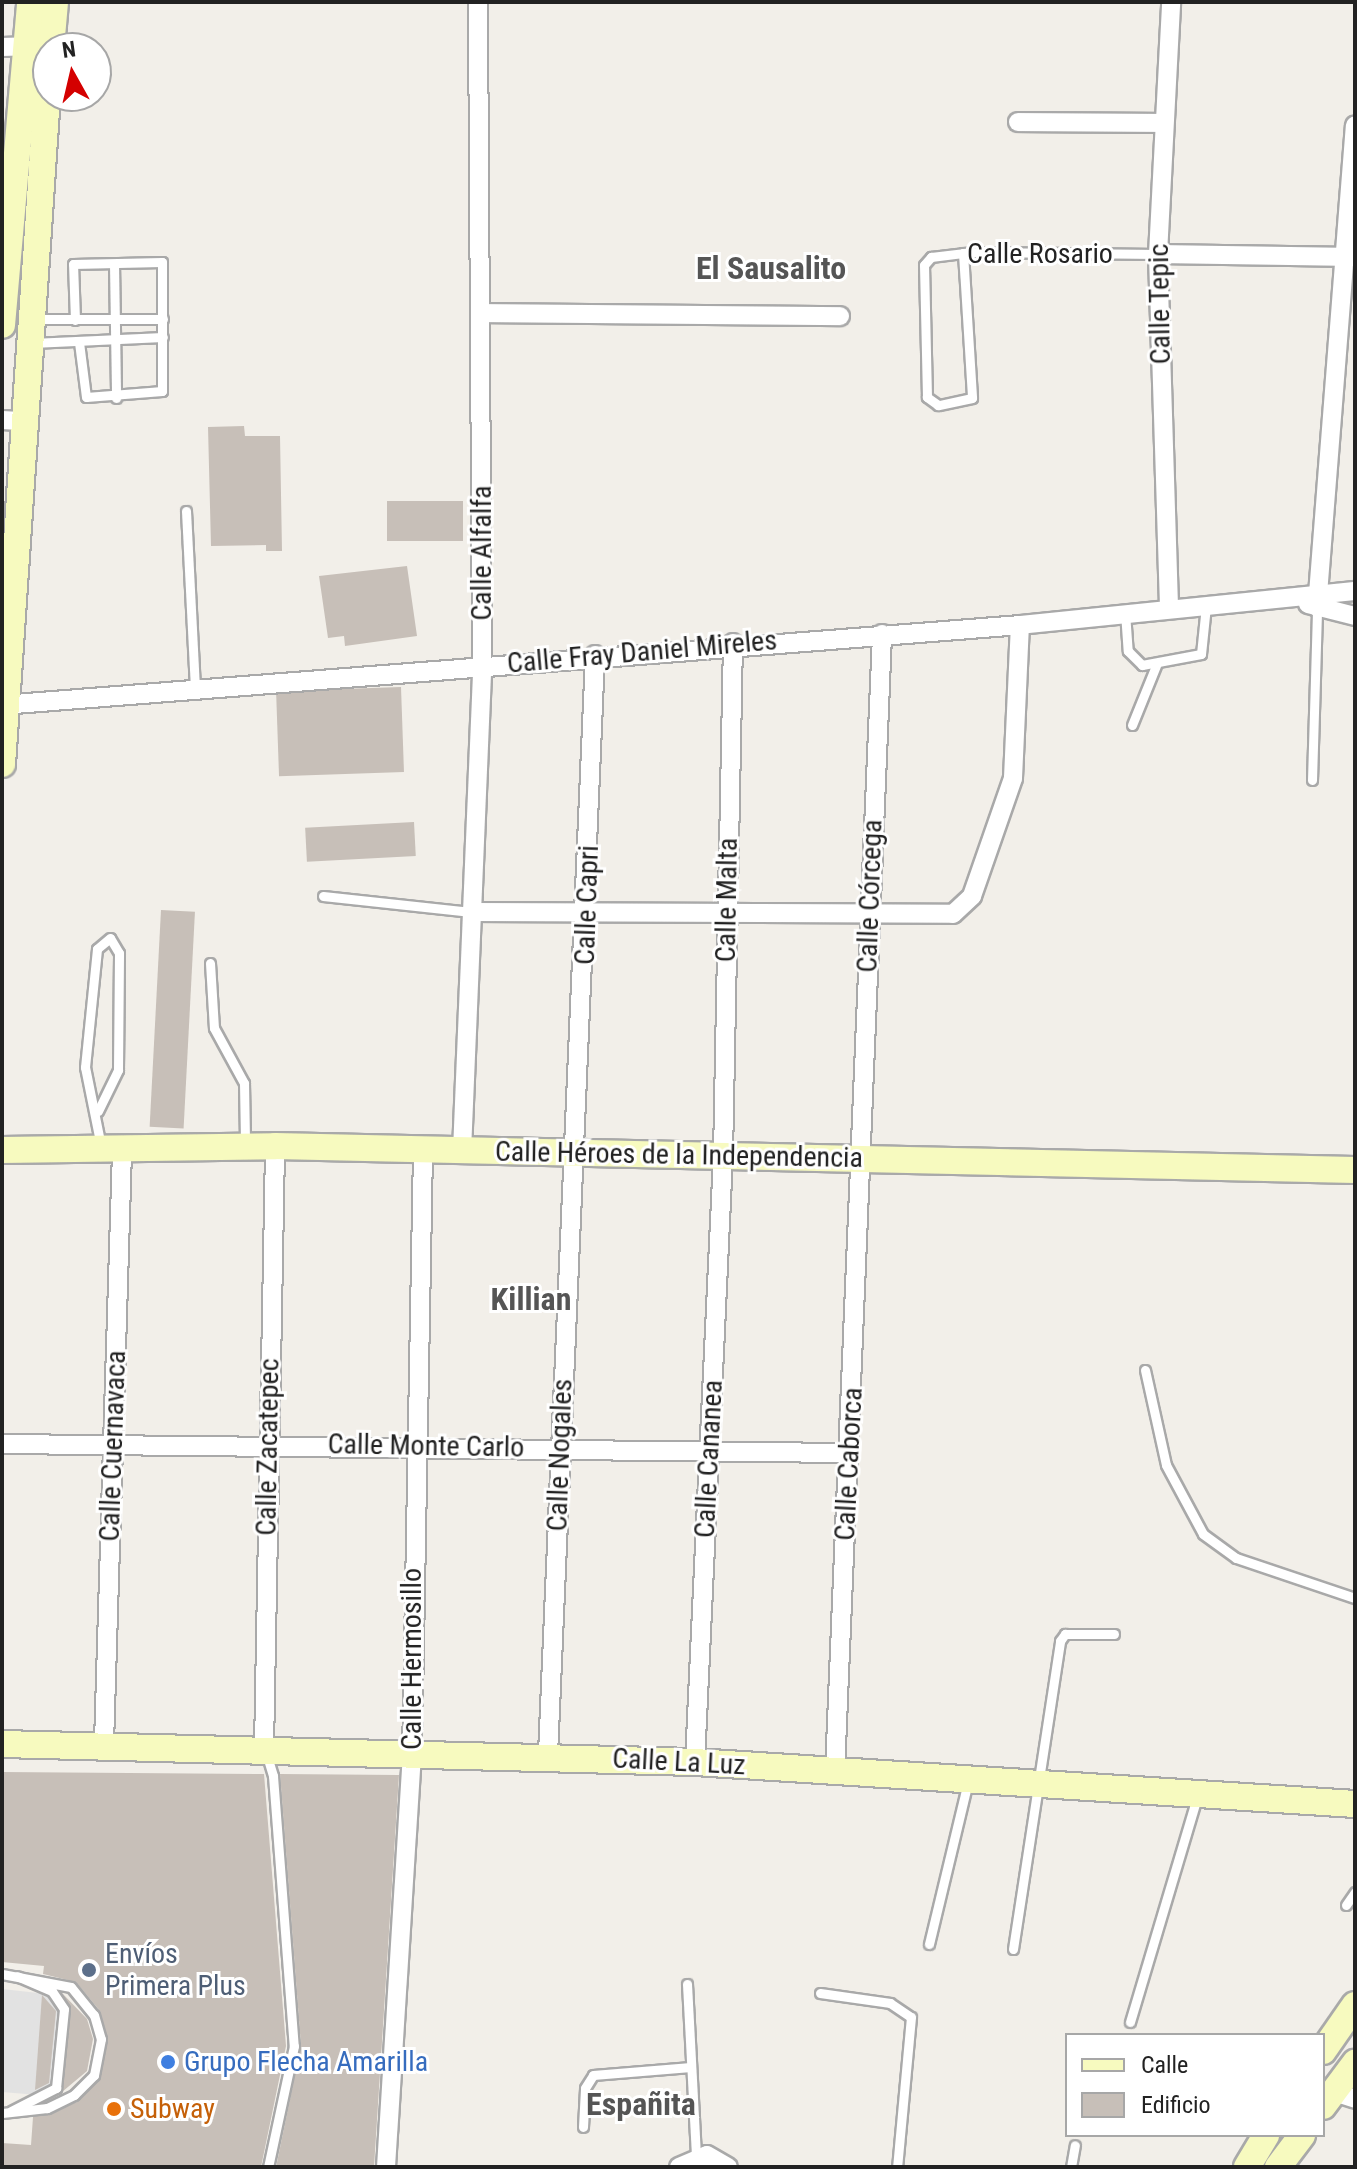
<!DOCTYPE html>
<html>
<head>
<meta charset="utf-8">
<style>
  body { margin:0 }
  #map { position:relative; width:1357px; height:2169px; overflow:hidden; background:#f2efe9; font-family:"Roboto Condensed",sans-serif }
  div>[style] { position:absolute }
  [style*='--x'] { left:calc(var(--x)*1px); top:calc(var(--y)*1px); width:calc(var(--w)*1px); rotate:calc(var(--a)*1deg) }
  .parking>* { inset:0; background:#e2e2e2 }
  .building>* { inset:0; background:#c7bfb8; transform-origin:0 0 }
  .roads { filter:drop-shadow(2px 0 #a9a9a9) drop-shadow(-2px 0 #a9a9a9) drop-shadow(0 2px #a9a9a9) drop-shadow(0 -2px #a9a9a9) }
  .lane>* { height:9px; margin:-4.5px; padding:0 4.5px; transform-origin:4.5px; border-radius:4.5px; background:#fff }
  .street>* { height:18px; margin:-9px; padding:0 9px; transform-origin:9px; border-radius:9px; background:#fff }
  .secondary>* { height:26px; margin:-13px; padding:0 13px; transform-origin:13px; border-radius:13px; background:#f7fabf }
  .dots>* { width:22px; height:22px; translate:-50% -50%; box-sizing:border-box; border:4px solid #fff; border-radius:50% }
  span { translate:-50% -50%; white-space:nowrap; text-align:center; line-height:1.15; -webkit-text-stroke:6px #fff; paint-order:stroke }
  .street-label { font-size:28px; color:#222 }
  .service-label { font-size:28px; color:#4e5e75 }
  .left { translate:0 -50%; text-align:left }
  .shop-label { font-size:28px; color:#366cbe }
  .food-label { font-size:28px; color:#c56008 }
  .quarter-label { font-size:32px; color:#555; font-weight:700 }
  .frame { position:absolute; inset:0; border:4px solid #222; pointer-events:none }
  .legend { position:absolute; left:1065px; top:2033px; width:260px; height:104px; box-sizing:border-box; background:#fff; border:2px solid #a7a7a7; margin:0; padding:10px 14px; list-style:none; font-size:24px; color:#222 }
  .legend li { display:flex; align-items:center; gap:16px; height:40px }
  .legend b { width:40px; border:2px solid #a7a7a7 }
  .north { position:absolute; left:32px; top:32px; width:80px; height:80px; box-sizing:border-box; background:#fff; border:2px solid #a7a7a7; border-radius:50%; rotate:352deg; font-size:22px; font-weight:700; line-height:32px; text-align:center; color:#222 }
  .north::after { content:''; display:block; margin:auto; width:28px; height:36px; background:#d40000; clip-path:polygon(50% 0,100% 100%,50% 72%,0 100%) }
</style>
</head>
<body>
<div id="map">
  <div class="parking">
    <div style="clip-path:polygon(2px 1989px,47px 1994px,60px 2007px,56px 2082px,38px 2095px,2px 2092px)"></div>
  </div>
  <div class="building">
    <div style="clip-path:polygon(244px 426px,245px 436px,280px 436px,282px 551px,266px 551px,266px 545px,211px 546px,208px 427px)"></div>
    <div style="left:387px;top:501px;width:76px;height:40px"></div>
    <div style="clip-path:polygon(407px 566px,417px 636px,345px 646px,344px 636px,328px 638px,319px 576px)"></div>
    <div style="left:401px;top:687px;width:85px;height:125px;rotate:88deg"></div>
    <div style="left:414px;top:822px;width:34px;height:109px;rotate:87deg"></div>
    <div style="left:161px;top:910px;width:34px;height:217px;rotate:3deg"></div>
    <div style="clip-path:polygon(2px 1772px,264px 1774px,286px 2046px,261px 2167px,2px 2167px,2px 2143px,31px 2145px,33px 2117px,77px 2102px,99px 2080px,108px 2040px,100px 2011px,76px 1982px,43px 1974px,44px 1966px,2px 1962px)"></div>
    <div style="clip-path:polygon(280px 1774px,399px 1775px,374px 2167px,276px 2167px,301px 2046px)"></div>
    <div style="clip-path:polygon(62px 1993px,87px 2019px,93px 2039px,87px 2071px,62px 2092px,71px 2010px)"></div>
    <div style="clip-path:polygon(42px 1995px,56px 2011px,49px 2083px,35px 2090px)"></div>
  </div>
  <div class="roads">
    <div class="lane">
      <div style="--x:963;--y:253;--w:145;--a:86.4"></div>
      <div style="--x:972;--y:398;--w:35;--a:168"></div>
      <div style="--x:938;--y:405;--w:14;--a:-144"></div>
      <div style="--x:927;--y:397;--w:132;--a:-91.3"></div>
      <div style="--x:924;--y:265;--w:11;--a:-49"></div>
      <div style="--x:931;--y:257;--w:32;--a:-7"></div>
      <div style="--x:963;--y:253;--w:15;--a:-4"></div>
      <div style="--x:978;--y:252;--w:180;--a:0.6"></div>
      <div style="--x:114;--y:264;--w:134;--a:89.1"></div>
      <div style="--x:34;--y:319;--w:129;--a:0"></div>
      <div style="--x:75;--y:320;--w:56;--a:-92"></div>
      <div style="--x:73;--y:264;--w:89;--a:-1.3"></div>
      <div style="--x:162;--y:262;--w:129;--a:90"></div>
      <div style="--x:162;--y:391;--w:76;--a:175.5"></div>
      <div style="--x:86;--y:397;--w:55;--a:-97.3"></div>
      <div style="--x:32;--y:343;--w:131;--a:-2.6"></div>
      <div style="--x:186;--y:511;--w:176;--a:87.1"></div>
      <div style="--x:1125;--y:612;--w:39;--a:86"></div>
      <div style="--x:1128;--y:651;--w:20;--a:45"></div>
      <div style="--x:1142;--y:665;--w:60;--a:-10.6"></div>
      <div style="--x:1201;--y:654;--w:48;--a:-84.1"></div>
      <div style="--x:1132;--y:725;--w:67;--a:-68"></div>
      <div style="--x:1312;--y:780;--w:173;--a:-88.3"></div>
      <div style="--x:323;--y:896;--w:149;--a:6.2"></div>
      <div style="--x:210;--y:963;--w:65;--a:86.5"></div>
      <div style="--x:214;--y:1028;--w:63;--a:61.4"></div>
      <div style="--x:244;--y:1083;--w:60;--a:89"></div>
      <div style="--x:98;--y:1111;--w:46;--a:-64"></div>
      <div style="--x:118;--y:1070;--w:117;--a:-89.5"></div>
      <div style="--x:119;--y:953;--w:17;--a:-121"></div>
      <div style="--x:110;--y:938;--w:17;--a:140"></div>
      <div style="--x:97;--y:949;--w:119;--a:95.8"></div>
      <div style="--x:85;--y:1067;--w:81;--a:78.6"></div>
      <div style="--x:1145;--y:1370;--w:97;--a:77.5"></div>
      <div style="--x:1166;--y:1465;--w:78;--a:61.8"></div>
      <div style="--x:1203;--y:1534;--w:41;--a:36"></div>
      <div style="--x:1236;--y:1558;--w:126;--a:18.6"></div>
      <div style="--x:267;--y:1756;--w:21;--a:73"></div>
      <div style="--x:273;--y:1776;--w:271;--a:85.6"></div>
      <div style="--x:294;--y:2046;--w:124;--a:102.1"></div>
      <div style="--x:1346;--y:1905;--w:16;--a:-55"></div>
      <div style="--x:929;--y:1944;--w:167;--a:-76.5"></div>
      <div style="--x:1013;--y:1949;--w:312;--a:-81.3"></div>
      <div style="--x:1060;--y:1641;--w:9;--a:-54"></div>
      <div style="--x:1065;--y:1634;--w:49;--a:0"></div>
      <div style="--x:2;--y:1974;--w:70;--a:10.7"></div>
      <div style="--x:71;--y:1987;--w:36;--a:51"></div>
      <div style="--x:94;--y:2015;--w:25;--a:74"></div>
      <div style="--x:101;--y:2039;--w:37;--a:101"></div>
      <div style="--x:94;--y:2075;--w:28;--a:135"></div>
      <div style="--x:74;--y:2095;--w:30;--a:154"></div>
      <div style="--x:47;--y:2108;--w:45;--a:173.7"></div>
      <div style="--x:687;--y:1984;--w:172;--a:87"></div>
      <div style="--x:820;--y:1993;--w:71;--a:8.1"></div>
      <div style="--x:890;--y:2003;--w:25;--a:34"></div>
      <div style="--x:911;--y:2017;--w:151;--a:95.3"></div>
      <div style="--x:1130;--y:2022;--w:235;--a:-73.4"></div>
      <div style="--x:11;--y:2111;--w:51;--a:-27.1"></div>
      <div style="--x:56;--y:2088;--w:79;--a:-84.2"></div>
      <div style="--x:64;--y:2009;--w:22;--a:-124"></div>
      <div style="--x:52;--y:1991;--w:38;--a:-157"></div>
      <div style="--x:583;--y:2127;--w:39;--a:-87"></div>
      <div style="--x:585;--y:2088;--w:15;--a:-58"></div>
      <div style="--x:593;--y:2075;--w:98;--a:-4.7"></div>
      <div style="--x:1071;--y:2167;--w:22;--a:-80"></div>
    </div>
    <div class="street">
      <div style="--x:2;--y:47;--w:24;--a:-2"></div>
      <div style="--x:1018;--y:122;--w:145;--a:0.4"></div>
      <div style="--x:1158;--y:254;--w:197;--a:0.9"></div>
      <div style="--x:483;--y:313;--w:357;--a:0.5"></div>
      <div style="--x:2;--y:420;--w:22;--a:3"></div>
      <div style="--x:1308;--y:604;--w:49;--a:14.3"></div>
      <div style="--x:1169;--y:606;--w:352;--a:-91.8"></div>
      <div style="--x:1158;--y:254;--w:252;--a:-87"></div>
      <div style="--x:1317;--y:607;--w:483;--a:-85.5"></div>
      <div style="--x:2;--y:705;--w:1021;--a:-4.49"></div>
      <div style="--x:1020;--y:625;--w:337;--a:-5.8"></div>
      <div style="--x:471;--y:912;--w:482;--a:0.2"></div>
      <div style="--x:953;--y:914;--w:26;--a:-43"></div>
      <div style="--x:972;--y:896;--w:125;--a:-70.8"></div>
      <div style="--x:1013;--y:778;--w:153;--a:-87.4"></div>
      <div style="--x:462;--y:1151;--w:486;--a:-87.6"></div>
      <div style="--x:482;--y:665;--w:663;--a:-90.35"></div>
      <div style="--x:2;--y:1444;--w:847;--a:0.61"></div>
      <div style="--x:104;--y:1743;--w:594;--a:-88.26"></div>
      <div style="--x:264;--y:1749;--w:603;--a:-88.95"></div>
      <div style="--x:548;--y:1755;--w:1101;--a:-87.55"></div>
      <div style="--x:695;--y:1762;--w:606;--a:-87.35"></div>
      <div style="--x:723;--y:1157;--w:514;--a:-88.89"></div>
      <div style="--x:835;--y:1771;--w:1138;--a:-87.63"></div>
      <div style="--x:1334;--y:2092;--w:22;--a:18"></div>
      <div style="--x:386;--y:2167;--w:412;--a:-86.4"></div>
      <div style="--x:412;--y:1756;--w:605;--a:-88.96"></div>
      <div style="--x:679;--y:2167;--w:30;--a:-23"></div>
      <div style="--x:707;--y:2155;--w:24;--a:30"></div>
    </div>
    <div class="secondary">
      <div style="--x:51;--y:48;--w:46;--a:-85"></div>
      <div style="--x:2;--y:325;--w:324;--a:-85"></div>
      <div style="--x:2;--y:764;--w:686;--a:-86.15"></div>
      <div style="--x:2;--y:1150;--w:273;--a:-0.8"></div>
      <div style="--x:275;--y:1146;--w:1080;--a:1.27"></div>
      <div style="--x:2;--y:1744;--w:693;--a:1.49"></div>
      <div style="--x:695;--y:1762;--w:661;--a:3.64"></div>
      <div style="--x:1323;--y:2051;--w:56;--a:-55.2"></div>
      <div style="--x:1323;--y:2106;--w:54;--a:-53.3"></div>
      <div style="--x:1247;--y:2167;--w:37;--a:-59"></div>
      <div style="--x:1278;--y:2167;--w:40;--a:-53"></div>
    </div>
  </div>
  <div class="dots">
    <div style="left:89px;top:1970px;background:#5c6f8a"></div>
    <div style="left:168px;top:2062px;background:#3f7fe0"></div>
    <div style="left:114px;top:2109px;background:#e8710a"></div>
  </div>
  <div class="street-label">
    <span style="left:1040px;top:254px">Calle Rosario</span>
    <span style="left:1160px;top:304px;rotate:-91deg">Calle Tepic</span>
    <span style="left:482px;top:553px;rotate:-90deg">Calle Alfalfa</span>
    <span style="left:642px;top:652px;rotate:-5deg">Calle Fray Daniel Mireles</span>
    <span style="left:870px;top:896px;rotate:-88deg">Calle Córcega</span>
    <span style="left:727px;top:900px;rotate:-89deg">Calle Malta</span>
    <span style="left:587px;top:905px;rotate:-88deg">Calle Capri</span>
    <span style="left:679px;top:1155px;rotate:1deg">Calle Héroes de la Independencia</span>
    <span style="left:113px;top:1446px;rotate:-88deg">Calle Cuernavaca</span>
    <span style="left:426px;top:1446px;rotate:1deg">Calle Monte Carlo</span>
    <span style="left:268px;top:1447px;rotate:-89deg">Calle Zacatepec</span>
    <span style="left:560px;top:1455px;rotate:-88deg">Calle Nogales</span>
    <span style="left:709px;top:1459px;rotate:-87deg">Calle Cananea</span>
    <span style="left:849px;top:1464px;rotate:-87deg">Calle Caborca</span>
    <span style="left:412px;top:1659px;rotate:-90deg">Calle Hermosillo</span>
    <span style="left:679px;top:1762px;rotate:3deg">Calle La Luz</span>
  </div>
  <div class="service-label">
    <span class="left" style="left:105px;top:1970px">Envíos<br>Primera Plus</span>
  </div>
  <div class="shop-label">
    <span class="left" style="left:184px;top:2062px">Grupo Flecha Amarilla</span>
  </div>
  <div class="food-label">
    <span class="left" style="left:130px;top:2109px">Subway</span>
  </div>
  <div class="quarter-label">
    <span style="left:771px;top:268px">El Sausalito</span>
    <span style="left:531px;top:1299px">Killian</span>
    <span style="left:641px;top:2104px">Españita</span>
  </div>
  <div class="frame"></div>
  <ul class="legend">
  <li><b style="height:10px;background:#f7fabf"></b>Calle</li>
  <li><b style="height:22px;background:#c7bfb8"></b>Edificio</li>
  </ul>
  <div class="north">N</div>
</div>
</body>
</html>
